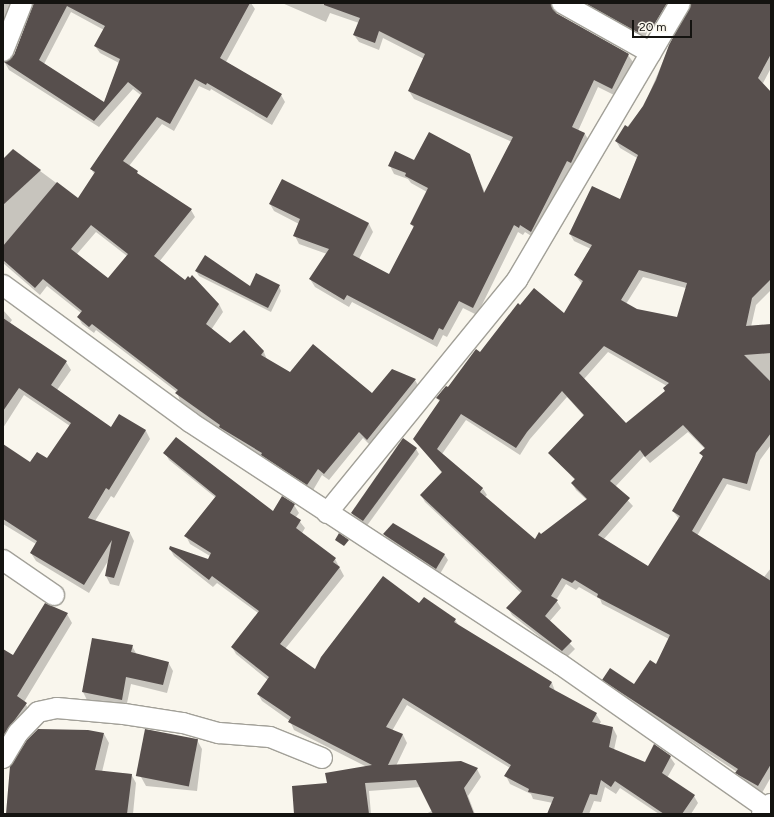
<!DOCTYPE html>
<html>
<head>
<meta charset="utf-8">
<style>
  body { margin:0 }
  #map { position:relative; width:774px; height:817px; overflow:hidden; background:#f9f6ed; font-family:Figtree,sans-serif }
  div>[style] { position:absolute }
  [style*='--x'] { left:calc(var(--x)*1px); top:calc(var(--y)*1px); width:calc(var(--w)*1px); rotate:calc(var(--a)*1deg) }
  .shadow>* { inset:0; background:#0003 }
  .building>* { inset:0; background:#574f4d; transform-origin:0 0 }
  .roads { filter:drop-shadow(1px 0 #a2a098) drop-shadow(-1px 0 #a2a098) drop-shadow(0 1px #a2a098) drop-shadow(0 -1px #a2a098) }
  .minor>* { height:20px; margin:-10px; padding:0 10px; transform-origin:10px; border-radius:10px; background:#fff }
  .major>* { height:22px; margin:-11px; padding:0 11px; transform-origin:11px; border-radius:11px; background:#fff }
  span { translate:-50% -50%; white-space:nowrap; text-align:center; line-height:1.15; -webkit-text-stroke:4px #f9f6ed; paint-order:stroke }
  .frame { position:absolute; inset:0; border:4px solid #141310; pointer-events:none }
  .scale { position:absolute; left:632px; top:20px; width:60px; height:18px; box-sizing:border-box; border:2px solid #141310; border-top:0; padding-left:5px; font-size:12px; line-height:14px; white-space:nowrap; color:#141310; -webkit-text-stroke:3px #f9f6ed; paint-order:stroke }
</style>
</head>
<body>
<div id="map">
  <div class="shadow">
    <div style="clip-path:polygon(3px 3px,19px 3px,3px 37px)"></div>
    <div style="clip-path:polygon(evenodd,33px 3px,251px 3px,255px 9px,226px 62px,281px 95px,285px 102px,272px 125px,211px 89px,210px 91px,199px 86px,174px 131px,162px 124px,129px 166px,141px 177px,191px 210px,195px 217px,159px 262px,219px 304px,223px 312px,211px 330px,230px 345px,244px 331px,264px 352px,267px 360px,290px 373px,372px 394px,415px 380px,419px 387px,371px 446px,363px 438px,329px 480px,322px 475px,312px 492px,266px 462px,264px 458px,224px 435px,180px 401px,177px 392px,96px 330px,94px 333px,82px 324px,78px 317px,81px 313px,47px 286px,40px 295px,3px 263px,3px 160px,13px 151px,78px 199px,95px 175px,91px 169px,142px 96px,133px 89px,99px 127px,9px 70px,5px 63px,15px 56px,33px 3px,71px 12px,104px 30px,95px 46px,100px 53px,119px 63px,104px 103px,44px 64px,71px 12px,33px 3px,96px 232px,127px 256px,108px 280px,77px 254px,96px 232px)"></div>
    <div style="clip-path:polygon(282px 3px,559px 3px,556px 5px,556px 14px,628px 55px,633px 62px,616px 96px,598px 87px,578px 131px,585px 134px,589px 141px,536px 239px,525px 232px,523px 235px,518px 232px,477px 315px,463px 308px,447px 337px,443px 335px,437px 347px,352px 302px,349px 307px,315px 287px,310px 279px,327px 254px,299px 244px,295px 236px,299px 224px,274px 211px,270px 204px,282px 180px,369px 224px,373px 232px,359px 259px,390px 275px,414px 228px,411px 224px,427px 192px,411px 183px,408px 179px,394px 174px,390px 166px,469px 155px,485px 193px,512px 142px,414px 99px,409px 91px,424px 59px,383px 38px,379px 50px,359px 42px,354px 35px,359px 23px,330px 13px,326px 22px)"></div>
    <div style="clip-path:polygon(577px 3px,670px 3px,656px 35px,648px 30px,644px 40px)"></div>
    <div style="clip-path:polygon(evenodd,716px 3px,771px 3px,771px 68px,761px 87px,771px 99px,771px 290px,756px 305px,751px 327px,771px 325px,771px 445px,760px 460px,750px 491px,727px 484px,697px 536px,764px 577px,771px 568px,771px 777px,762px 793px,740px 780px,737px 772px,607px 686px,603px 680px,635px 685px,656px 666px,669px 639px,602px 604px,600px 599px,579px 587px,576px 590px,566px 584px,556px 600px,561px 608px,549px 622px,575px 649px,566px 658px,512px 615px,508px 608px,521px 593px,425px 502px,421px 495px,442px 473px,415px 439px,440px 402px,437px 398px,481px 353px,565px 314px,582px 284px,575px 275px,591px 249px,574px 241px,570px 234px,620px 200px,637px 158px,620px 148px,616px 141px,644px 106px,670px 45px,716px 3px,643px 277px,686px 288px,678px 319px,636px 310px,626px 304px,643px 277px,716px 3px,608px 352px,667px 386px,666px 391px,626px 425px,584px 379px,608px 352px,716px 3px,567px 397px,584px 416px,549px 453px,575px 480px,572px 483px,576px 490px,587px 500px,535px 540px,484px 498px,487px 495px,483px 489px,477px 497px,483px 488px,442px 454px,466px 420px,520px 455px,530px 439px,567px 397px,716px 3px,688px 432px,705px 449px,701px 453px,703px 457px,673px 511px,679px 519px,649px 567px,603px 540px,633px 506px,615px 487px,644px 456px,650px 463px,688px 432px)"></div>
    <div style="clip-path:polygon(196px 271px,250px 287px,279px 286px,281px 291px,271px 312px,199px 276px)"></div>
    <div style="clip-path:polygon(3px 310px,12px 320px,10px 323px,66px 362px,71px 370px,57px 390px,111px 428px,119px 415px,146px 431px,150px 439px,114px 498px,111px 496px,95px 521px,130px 533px,134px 541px,119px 586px,110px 584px,106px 576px,108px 561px,89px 593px,36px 561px,31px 553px,36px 544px,3px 524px,3px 445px,31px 464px,47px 460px,70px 426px,24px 395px,3px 428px)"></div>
    <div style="clip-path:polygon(416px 449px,419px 454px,366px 527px,355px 519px,352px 513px)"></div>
    <div style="clip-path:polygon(165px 453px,273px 513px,283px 497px,294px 505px,299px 513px,296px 517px,305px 528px,302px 533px,335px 559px,344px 576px,285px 649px,315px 671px,420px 604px,455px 620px,460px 627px,552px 683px,555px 691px,596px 714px,601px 722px,599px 725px,613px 728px,617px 736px,614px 750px,645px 763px,670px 757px,675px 764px,667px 778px,694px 796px,698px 803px,691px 814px,659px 814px,620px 788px,616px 794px,605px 787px,601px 802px,594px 801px,589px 814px,548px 814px,553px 803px,533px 799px,531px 794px,510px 784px,506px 776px,510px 768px,407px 705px,392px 731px,403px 735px,407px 743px,396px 766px,477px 769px,481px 777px,468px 796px,475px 814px,426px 814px,433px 810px,421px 787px,369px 791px,371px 814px,295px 814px,328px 784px,367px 767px,294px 730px,290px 721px,262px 701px,258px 694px,268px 680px,236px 654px,232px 647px,258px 613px,217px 583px,213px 587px,174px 556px,170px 549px,208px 561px,210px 556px,190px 544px,186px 536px,216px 498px,169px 460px)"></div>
    <div style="clip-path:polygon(384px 534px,444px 554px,448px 560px,440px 574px,387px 540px)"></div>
    <div style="clip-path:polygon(67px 614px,72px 623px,24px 702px,31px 712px,3px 752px,3px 650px,13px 656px)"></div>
    <div style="clip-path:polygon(132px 646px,137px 655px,168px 662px,173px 671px,167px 693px,131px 684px,126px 708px,87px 700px,83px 692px)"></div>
    <div style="clip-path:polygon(104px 734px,109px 743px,102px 772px,131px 774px,136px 783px,133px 814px,7px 814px)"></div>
    <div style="clip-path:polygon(197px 740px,202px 749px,197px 791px,146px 786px,141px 777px)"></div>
  </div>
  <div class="building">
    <div style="clip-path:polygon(evenodd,34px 3px,250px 3px,220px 58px,282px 94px,267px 118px,207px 83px,206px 85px,195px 79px,170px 124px,157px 117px,123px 161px,138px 171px,137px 173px,192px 209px,154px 256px,185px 280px,188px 276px,190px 278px,192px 275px,219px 304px,206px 324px,230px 343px,244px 330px,264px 351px,261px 355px,290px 372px,313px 344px,372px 393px,392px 369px,416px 379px,367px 440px,359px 432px,324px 474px,318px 469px,307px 485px,261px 455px,262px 453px,219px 427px,220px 425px,175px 393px,178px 390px,92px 324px,89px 327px,77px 317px,82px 311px,43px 279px,35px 288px,3px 260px,3px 246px,57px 182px,78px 198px,95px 172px,90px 169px,142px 93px,128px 82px,94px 121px,4px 62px,14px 55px,34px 3px,67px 6px,105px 26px,94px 46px,120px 59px,104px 102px,39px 60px,67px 6px,34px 3px,91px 225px,128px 254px,108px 278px,71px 249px,91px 225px)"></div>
    <div style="clip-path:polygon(324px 3px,551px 3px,556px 13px,629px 54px,612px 89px,594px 80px,572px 127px,585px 133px,571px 163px,567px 161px,531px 232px,520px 225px,519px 228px,514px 225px,473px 308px,459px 301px,443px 330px,439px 328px,433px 340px,347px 295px,344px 300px,309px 279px,329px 249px,293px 236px,300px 219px,269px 204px,282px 179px,369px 223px,353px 255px,389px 274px,414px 226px,410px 224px,428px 188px,405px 176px,406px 173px,388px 166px,395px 151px,414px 160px,429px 132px,470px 154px,484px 193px,513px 137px,408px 91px,425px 54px,379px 31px,375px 43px,353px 35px,360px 18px,324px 5px)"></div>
    <div style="clip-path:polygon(585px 3px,667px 3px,652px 28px,644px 23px,639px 33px)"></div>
    <div style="clip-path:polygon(evenodd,691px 3px,771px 3px,771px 54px,758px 78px,771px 92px,771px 279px,752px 298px,746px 326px,771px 324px,771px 353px,744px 355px,771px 382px,771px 433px,756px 453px,747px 484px,723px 478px,692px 531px,771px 581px,771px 764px,758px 786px,735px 773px,738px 769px,602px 680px,610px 668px,634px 684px,650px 660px,656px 664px,670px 635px,597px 597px,598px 594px,575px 580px,572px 583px,562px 578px,551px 596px,558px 600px,545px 616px,572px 641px,562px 651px,506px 608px,522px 591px,420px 495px,442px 472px,413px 439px,440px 400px,436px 398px,446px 386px,448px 387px,476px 349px,480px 352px,518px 303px,520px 305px,534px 288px,564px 313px,583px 281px,574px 275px,592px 245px,569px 234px,592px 186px,620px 199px,638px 155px,615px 141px,625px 125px,628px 127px,643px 106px,656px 80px,669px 45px,691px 3px,639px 270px,687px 283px,677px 317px,637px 309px,621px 300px,639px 270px,691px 3px,604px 346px,669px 383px,663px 388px,665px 391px,626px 423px,579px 373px,604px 346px,691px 3px,562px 391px,584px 415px,548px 453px,575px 479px,571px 483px,587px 499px,541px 534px,539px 532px,535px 539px,480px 492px,483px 488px,437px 449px,461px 414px,516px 448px,527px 432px,562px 391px,691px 3px,683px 425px,705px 448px,699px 453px,703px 456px,672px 511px,680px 516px,648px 566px,598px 535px,630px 498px,610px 481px,640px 450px,645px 457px,683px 425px)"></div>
    <div style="clip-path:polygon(13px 149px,41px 170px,3px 205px,3px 159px)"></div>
    <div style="clip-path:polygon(205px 255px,250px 286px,256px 273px,280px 285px,268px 308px,195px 271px)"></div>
    <div style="clip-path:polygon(3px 318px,67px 361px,51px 385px,111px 427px,119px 414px,146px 430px,109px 490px,106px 488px,88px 518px,130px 532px,114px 578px,105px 576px,112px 540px,84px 585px,30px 553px,37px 541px,3px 519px,3px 444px,30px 462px,37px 452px,47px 458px,71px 423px,19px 388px,3px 411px)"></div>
    <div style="clip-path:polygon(176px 437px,273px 511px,282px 496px,295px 504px,290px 513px,301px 520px,296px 528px,336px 558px,333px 562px,340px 567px,280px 644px,315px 669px,321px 657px,383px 576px,419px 603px,424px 597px,456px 619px,454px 622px,552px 682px,549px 687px,597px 713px,592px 722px,613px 727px,609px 747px,645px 762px,654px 744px,671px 756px,662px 773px,695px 795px,682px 814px,664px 814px,615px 781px,611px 787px,601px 780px,597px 795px,590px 794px,582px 814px,547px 814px,554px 797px,528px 792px,529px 789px,504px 776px,511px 765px,403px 698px,386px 727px,403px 734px,388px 765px,461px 761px,478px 768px,464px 788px,474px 814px,433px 814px,416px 780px,365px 783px,369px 814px,294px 814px,292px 786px,327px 783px,325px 773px,372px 765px,288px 722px,291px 717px,257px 694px,269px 677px,231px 647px,259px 611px,212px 576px,209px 580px,169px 549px,170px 546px,208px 559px,211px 553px,184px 536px,216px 496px,163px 453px)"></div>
    <div style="clip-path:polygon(403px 438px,417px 448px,363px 521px,351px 513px)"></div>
    <div style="clip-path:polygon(393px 523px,445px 554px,436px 569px,383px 534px)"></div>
    <div style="clip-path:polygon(339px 533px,349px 540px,344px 546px,335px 540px)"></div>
    <div style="clip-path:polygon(45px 603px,68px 613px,17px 696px,27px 703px,3px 736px,3px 649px,13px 655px)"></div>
    <div style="clip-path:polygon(92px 638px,133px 645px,131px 652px,169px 662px,163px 685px,126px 677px,122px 700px,82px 692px)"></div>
    <div style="clip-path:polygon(38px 729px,88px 730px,104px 733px,95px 770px,132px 774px,127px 814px,6px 814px,10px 766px,27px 740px)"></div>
    <div style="left:145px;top:729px;width:54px;height:48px;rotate:11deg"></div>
  </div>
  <div class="roads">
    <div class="minor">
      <div style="--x:562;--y:3;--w:102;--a:29.3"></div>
      <div style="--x:3;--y:51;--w:52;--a:-68.4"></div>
      <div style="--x:3;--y:285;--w:232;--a:36.2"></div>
      <div style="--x:190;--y:422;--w:442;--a:33.2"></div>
      <div style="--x:560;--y:664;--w:253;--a:35"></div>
      <div style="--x:327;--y:513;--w:301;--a:-50.8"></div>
      <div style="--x:517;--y:280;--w:321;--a:-59.5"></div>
      <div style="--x:3;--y:560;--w:62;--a:34.5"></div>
      <div style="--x:3;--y:758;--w:29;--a:-59"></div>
      <div style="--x:18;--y:733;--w:29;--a:-46"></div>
      <div style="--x:38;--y:712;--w:19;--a:-12"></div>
      <div style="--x:57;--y:708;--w:67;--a:5.1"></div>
      <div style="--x:124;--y:714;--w:60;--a:8.7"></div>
      <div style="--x:183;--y:723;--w:37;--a:16"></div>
      <div style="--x:219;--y:733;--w:51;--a:4.5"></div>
      <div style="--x:270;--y:737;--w:56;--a:22"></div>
    </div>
    <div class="major">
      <div style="--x:763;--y:814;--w:12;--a:-48"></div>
    </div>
  </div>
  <div class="frame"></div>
  <div class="scale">20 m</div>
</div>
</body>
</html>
